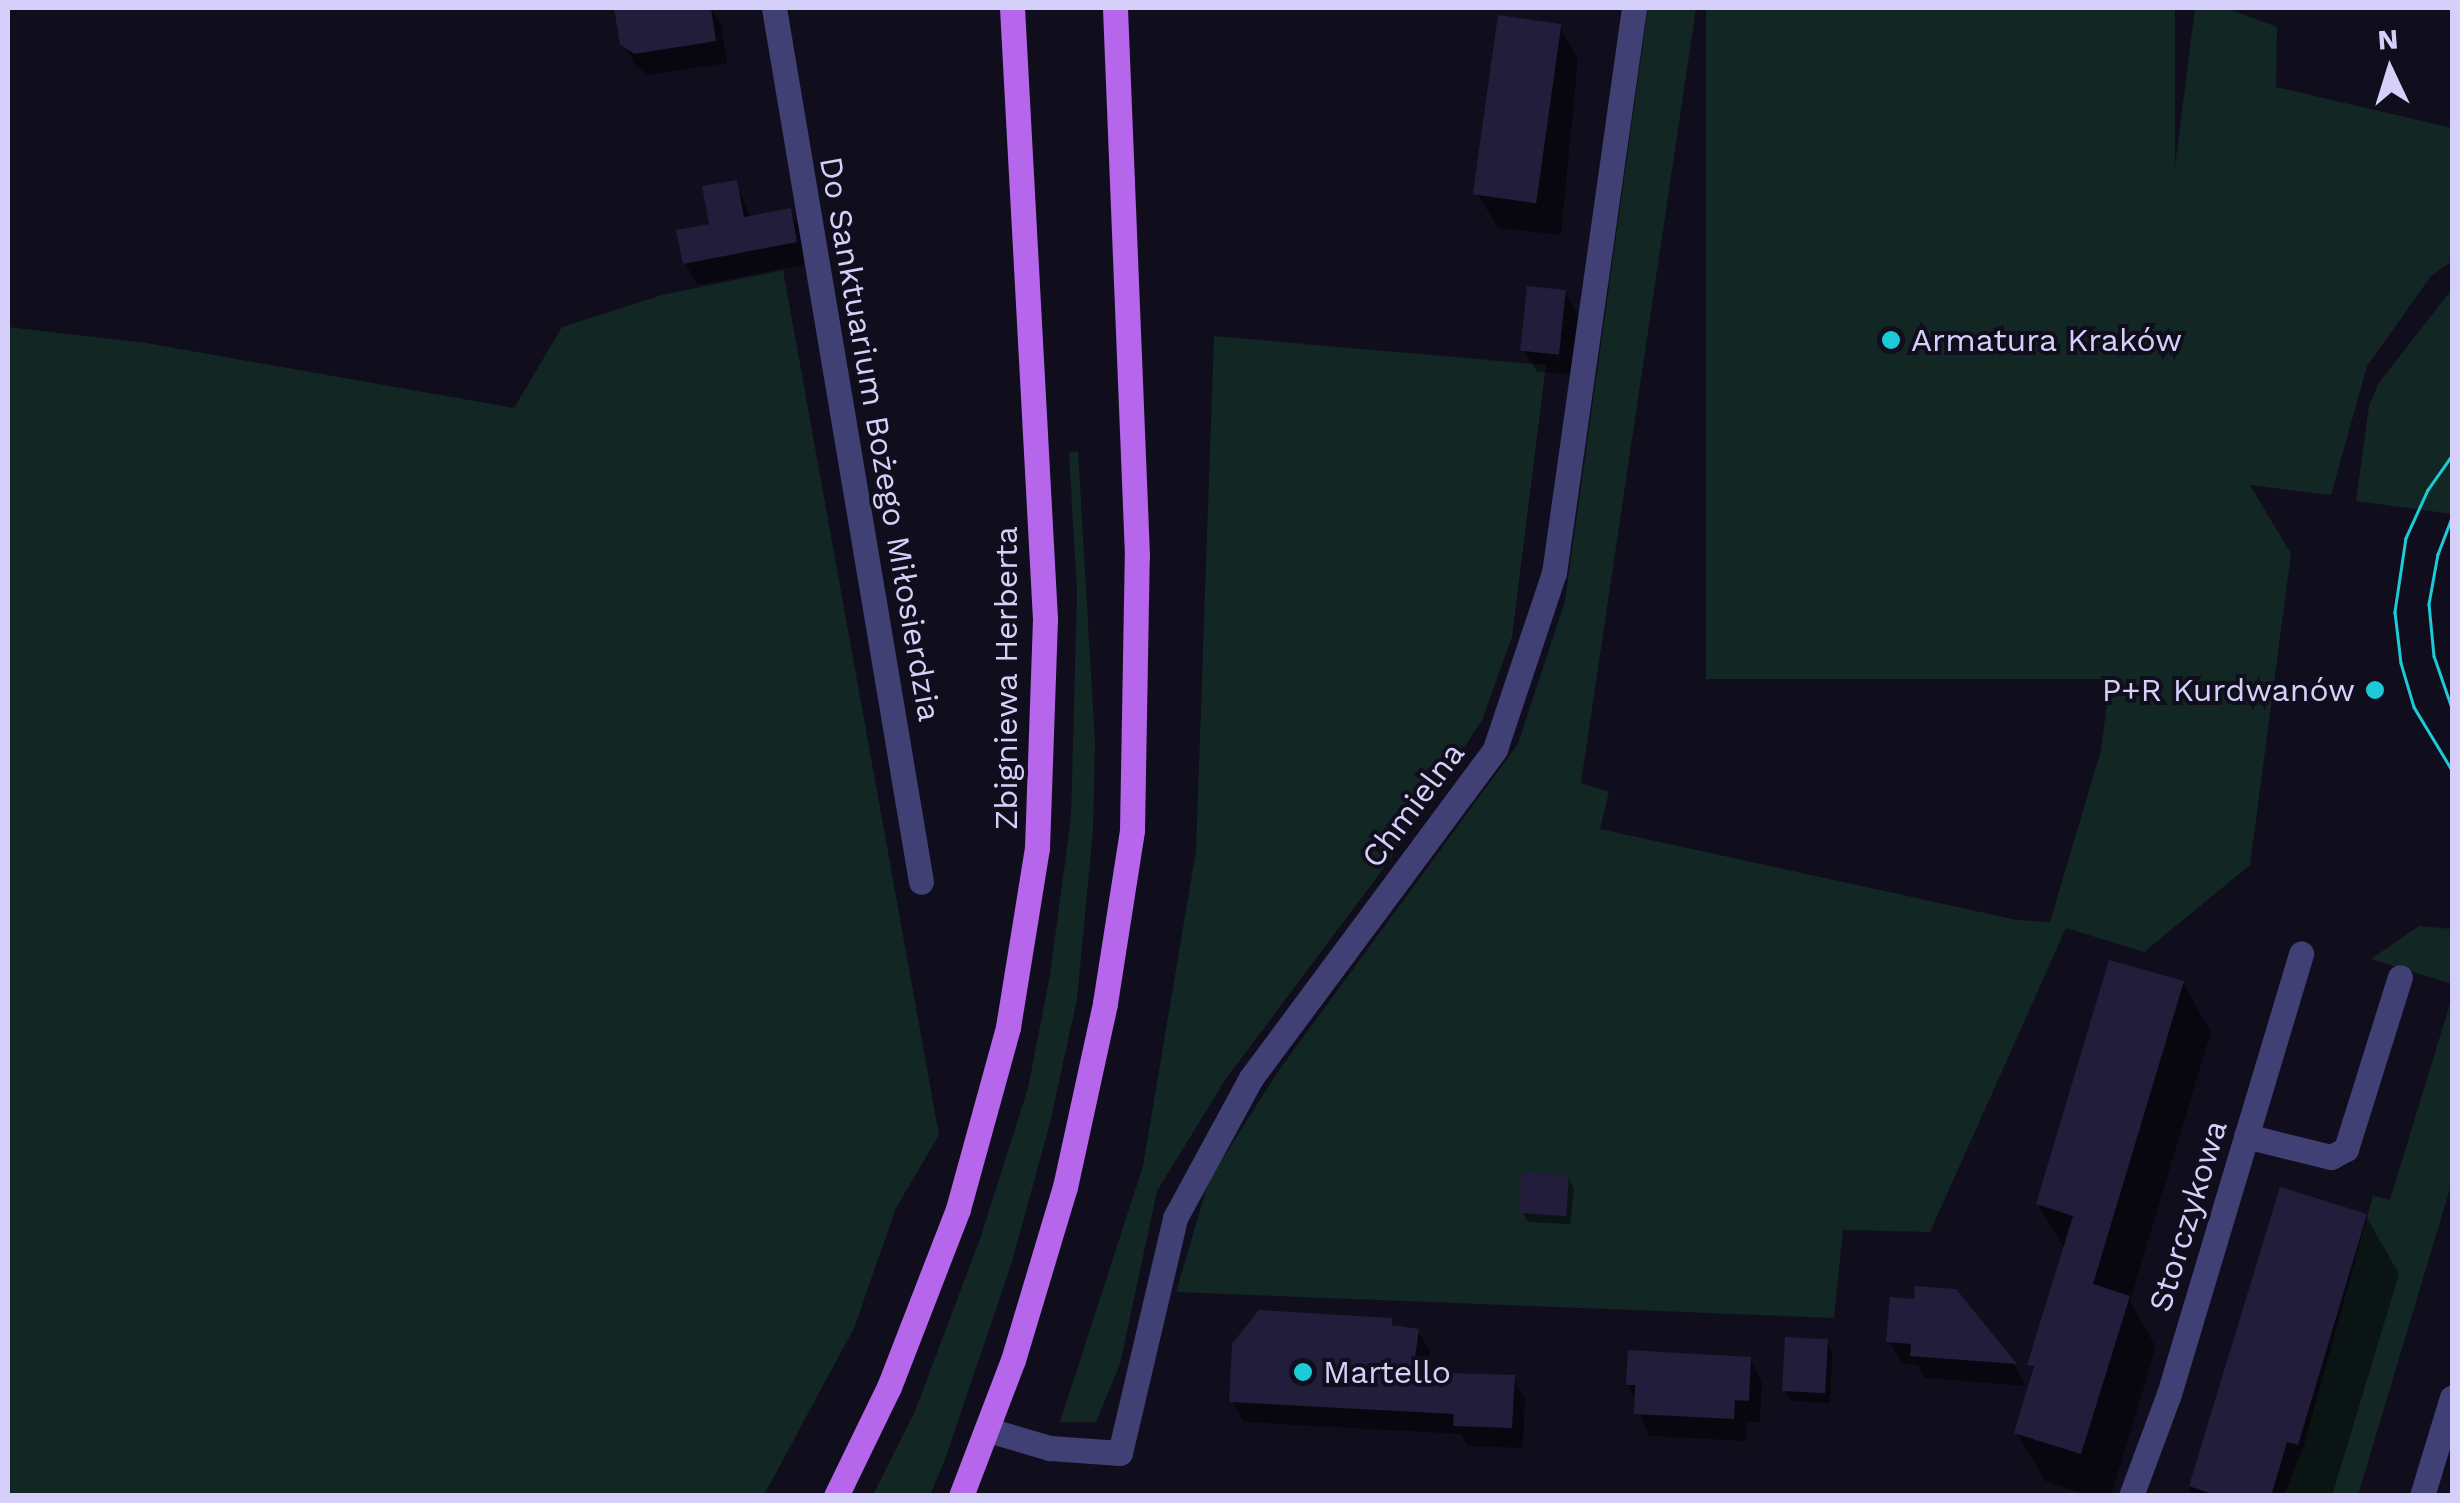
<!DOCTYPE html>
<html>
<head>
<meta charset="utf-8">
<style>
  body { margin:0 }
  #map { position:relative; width:2460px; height:1503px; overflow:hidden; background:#100e1d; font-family:"Work Sans",sans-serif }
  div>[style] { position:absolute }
  .green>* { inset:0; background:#122624; transform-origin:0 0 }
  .shadow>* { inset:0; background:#0007 }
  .building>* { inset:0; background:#221d3b; transform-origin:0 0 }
  .minor>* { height:25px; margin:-12.5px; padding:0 12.5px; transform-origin:12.5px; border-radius:12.5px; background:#404075 }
  .major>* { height:25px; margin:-12.5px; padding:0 12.5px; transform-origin:12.5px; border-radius:12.5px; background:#b566ea }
  .tram>* { height:2.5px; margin:-1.25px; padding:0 1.25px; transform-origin:1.25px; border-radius:1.25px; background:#1dcad8 }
  .dots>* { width:28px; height:28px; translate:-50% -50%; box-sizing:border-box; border:5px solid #100e1d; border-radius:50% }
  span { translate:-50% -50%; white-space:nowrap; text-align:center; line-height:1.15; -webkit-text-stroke:8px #100e1d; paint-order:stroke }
  .poi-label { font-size:32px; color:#d4d0f9 }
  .left { translate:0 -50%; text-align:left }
  .right { translate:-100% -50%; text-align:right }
  .street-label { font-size:32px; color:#d4d0f9 }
  .frame { position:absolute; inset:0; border:10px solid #d4d0f9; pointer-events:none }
  .north { position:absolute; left:2340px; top:20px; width:100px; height:100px; -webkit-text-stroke:8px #100e1d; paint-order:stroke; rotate:356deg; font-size:28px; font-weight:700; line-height:40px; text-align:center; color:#d4d0f9 }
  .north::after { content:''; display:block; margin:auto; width:35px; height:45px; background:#d4d0f9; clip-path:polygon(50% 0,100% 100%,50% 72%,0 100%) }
</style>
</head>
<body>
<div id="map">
  <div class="green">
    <i style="clip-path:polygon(1648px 8px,1696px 8px,1581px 783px,1609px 792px,1600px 829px,2017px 920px,2050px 922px,2101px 750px,2195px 8px,2226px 8px,2277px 27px,2276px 87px,2452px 128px,2452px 261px,2431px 276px,2367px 366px,2331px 495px,2250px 485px,2291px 554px,2250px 865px,2144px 952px,2066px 928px,1930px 1232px,1843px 1230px,1834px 1318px,1176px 1292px,1209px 1180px,1279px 1070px,1518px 744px,1565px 601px)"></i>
    <i style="left:1706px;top:8px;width:469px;height:671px"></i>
    <i style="clip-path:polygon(783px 270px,939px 1135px,896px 1208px,854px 1328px,764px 1495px,8px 1495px,8px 327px,146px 343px,514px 408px,562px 327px,662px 295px)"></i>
    <i style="clip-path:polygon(2452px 289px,2452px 514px,2356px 501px,2369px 406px,2378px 384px)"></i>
    <i style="clip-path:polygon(1214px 336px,1546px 365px,1512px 637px,1482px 720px,1392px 857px,1225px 1080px,1157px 1191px,1120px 1364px,1096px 1422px,1060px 1422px,1143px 1166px,1196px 851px)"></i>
    <i style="clip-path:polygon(1078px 451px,1095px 743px,1093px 830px,1077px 999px,1050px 1123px,1011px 1265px,944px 1462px,930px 1495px,873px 1495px,916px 1409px,981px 1236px,1028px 1088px,1050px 975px,1071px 817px,1077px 592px,1069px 453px)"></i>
    <i style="clip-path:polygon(2419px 926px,2452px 929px,2452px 984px,2371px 959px)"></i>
    <i style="clip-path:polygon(2452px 997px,2452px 1182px,2358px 1495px,2284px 1495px,2304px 1445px,2373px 1196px,2390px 1200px)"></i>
  </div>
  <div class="shadow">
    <i style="clip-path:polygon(617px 8px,711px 8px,722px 27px,727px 63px,649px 75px,636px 67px,623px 43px)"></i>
    <i style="clip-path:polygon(1559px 26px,1578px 59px,1561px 235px,1498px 228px,1478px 195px)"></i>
    <i style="clip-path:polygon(736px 183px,751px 218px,790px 211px,803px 233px,808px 264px,698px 285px,685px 263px)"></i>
    <i style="clip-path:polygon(1565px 292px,1578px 315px,1571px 374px,1537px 372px,1524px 350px)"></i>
    <i style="clip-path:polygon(2183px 983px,2211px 1032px,2130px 1301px,2156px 1347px,2111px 1496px,2091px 1496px,2045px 1481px,2017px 1433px,2035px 1373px,2030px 1365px,2065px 1250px,2038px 1204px)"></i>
    <i style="clip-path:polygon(1568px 1178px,1574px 1188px,1570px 1224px,1528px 1222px,1522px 1212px)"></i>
    <i style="clip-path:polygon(2281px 1190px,2366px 1216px,2399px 1274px,2332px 1496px,2188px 1496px)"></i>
    <i style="clip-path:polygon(1955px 1291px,2015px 1366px,2026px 1386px,1925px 1378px,1918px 1365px,1902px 1363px,1889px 1341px,1917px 1302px)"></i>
    <i style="clip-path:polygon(1391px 1320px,1395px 1328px,1418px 1331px,1430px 1352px,1426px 1375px,1513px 1378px,1525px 1399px,1523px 1448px,1468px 1446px,1461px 1434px,1244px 1422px,1232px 1401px)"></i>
    <i style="clip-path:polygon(1826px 1341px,1832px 1352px,1830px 1403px,1791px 1401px,1785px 1391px)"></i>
    <i style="clip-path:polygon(1750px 1359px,1762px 1381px,1760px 1422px,1746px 1422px,1746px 1441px,1649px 1436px,1628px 1384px)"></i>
  </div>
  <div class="building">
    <i style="clip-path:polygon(614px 8px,711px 8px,716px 41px,634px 54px,620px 44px)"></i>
    <i style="left:1498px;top:15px;width:64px;height:181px;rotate:8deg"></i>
    <i style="clip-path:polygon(737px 180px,744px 217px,791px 208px,797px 242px,683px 264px,676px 230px,709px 224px,702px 186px)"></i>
    <i style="left:1527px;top:286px;width:39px;height:65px;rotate:6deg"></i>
    <i style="clip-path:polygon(2109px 960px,2184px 981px,2093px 1284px,2130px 1296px,2081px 1454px,2014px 1433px,2034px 1366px,2027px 1365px,2073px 1216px,2036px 1204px)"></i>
    <i style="left:1522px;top:1172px;width:47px;height:41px;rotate:4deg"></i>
    <i style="clip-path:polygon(2280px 1187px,2367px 1214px,2298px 1445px,2287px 1442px,2271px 1496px,2218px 1496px,2189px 1486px)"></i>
    <i style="clip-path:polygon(1915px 1286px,1956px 1289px,2017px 1364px,1910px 1356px,1911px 1344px,1886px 1342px,1890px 1297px,1914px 1299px)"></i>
    <i style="clip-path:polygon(1259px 1310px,1392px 1318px,1392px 1325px,1419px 1329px,1413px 1372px,1515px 1375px,1512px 1428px,1453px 1426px,1454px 1414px,1229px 1402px,1232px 1344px)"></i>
    <i style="left:1785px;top:1337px;width:43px;height:54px;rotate:3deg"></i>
    <i style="clip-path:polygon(1628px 1350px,1751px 1357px,1749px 1401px,1735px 1400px,1734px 1419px,1634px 1414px,1635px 1385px,1626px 1385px)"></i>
  </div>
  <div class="minor">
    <i style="left:774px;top:8px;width:886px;rotate:80.45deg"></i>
    <i style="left:2246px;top:1136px;width:88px;rotate:13.9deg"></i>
    <i style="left:2331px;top:1157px;width:17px;rotate:-28deg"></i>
    <i style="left:2346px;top:1149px;width:180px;rotate:-72.6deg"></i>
    <i style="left:988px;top:1430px;width:65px;rotate:16.2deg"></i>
    <i style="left:1050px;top:1448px;width:70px;rotate:4.1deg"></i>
    <i style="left:1120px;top:1453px;width:241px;rotate:-76.8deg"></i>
    <i style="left:1175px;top:1218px;width:159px;rotate:-61.5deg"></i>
    <i style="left:1251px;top:1078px;width:410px;rotate:-53.4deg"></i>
    <i style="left:1495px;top:749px;width:186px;rotate:-71.5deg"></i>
    <i style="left:1554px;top:573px;width:571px;rotate:-81.94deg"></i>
    <i style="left:2131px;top:1496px;width:109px;rotate:-69.6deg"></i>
    <i style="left:2169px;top:1394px;width:460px;rotate:-73.3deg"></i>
    <i style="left:2422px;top:1496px;width:103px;rotate:-73.1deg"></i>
  </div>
  <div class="major">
    <i style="left:836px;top:1496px;width:121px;rotate:-64.1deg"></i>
    <i style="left:889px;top:1387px;width:191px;rotate:-68.8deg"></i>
    <i style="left:958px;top:1209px;width:189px;rotate:-74.6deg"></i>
    <i style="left:1008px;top:1027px;width:181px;rotate:-80.8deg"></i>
    <i style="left:1037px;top:848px;width:229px;rotate:-88deg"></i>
    <i style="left:1045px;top:619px;width:612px;rotate:-93.09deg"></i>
    <i style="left:961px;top:1496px;width:146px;rotate:-69.1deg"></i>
    <i style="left:1013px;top:1360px;width:181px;rotate:-73.3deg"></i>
    <i style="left:1065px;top:1187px;width:188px;rotate:-77.7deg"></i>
    <i style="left:1105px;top:1003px;width:175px;rotate:-81.1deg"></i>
    <i style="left:1132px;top:830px;width:274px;rotate:-89deg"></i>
    <i style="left:1137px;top:556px;width:548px;rotate:-92.3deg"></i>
  </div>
  <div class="tram">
    <i style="left:2452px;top:456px;width:42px;rotate:125.2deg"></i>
    <i style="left:2428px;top:490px;width:53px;rotate:114.6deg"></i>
    <i style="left:2406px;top:538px;width:75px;rotate:98.5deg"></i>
    <i style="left:2395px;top:612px;width:51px;rotate:83.3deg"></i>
    <i style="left:2401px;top:663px;width:46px;rotate:73.5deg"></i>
    <i style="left:2414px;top:707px;width:74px;rotate:58.9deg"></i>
    <i style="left:2452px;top:518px;width:39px;rotate:111deg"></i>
    <i style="left:2438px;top:554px;width:51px;rotate:100.2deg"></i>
    <i style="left:2429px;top:604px;width:52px;rotate:84.5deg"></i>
    <i style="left:2434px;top:656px;width:55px;rotate:70.9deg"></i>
  </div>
  <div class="dots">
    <i style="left:1891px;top:340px;background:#1dcad8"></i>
    <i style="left:2375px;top:690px;background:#1dcad8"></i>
    <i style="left:1303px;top:1372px;background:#1dcad8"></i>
  </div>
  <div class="poi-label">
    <span class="left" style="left:1911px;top:340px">Armatura Kraków</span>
    <span class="right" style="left:2355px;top:690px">P+R Kurdwanów</span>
    <span class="left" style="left:1323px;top:1372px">Martello</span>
  </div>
  <div class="street-label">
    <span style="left:880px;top:439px;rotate:80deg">Do Sanktuarium Bożego Miłosierdzia</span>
    <span style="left:1006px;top:678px;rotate:-90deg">Zbigniewa Herberta</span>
    <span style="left:1413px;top:805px;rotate:-53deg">Chmielna</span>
    <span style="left:2188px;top:1216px;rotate:-73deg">Storczykowa</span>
  </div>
  <div class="frame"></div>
  <div class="north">N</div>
</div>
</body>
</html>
